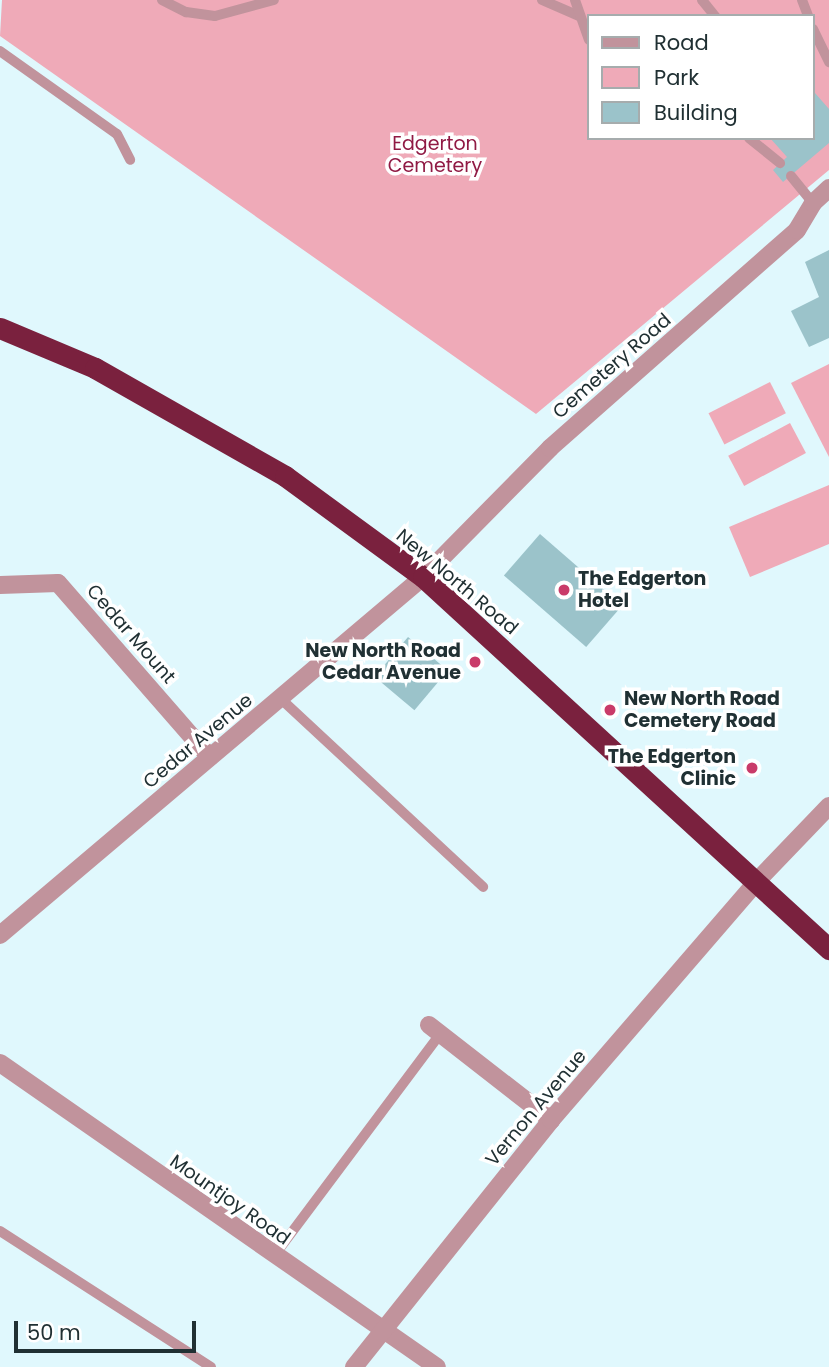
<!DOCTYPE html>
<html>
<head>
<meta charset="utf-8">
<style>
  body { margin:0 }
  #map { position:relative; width:829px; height:1367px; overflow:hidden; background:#e0f8fd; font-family:Poppins,sans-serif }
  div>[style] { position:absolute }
  .green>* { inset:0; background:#efaab8; transform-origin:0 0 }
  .building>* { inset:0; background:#9bc3ca; transform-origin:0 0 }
  .lane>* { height:10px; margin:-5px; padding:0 5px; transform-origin:5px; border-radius:5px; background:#c1939c }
  .street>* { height:18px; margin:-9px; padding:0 9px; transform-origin:9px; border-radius:9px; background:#c1939c }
  .highway>* { height:21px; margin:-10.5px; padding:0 10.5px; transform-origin:10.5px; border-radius:10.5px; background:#7a213e }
  .dots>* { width:19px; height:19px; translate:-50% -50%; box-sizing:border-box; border:4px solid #fff; border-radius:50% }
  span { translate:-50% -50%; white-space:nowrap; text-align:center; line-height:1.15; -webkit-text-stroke:7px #fff; paint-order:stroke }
  .park-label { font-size:19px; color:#901a44 }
  .street-label { font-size:19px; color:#203033 }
  .poi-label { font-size:19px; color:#203033; font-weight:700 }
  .left { translate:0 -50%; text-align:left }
  .right { translate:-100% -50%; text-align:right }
  .legend { position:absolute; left:587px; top:14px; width:228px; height:126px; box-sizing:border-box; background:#fff; border:2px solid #a6acad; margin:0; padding:9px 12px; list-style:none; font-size:21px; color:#203033 }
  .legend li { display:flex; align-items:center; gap:14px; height:35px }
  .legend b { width:35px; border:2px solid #a6acad }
  .scale { position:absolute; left:14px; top:1321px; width:182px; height:32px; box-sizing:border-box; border:4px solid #203033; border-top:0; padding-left:9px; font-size:21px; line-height:24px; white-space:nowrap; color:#203033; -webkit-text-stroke:5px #fff; paint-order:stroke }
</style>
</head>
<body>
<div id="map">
  <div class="green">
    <i style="clip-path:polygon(evenodd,2px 0,829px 0,829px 170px,536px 414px,0 36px,2px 0,589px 16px,813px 16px,813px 138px,589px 138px,589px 16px)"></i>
    <i style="clip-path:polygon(829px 364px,829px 457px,791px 383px)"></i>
    <i style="left:770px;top:382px;width:35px;height:69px;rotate:63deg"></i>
    <i style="left:790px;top:423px;width:34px;height:70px;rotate:62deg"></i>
    <i style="clip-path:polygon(829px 485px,829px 544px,750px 577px,729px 527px)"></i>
  </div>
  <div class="building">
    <i style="clip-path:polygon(815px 93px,829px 109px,829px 143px,783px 182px,773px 170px,787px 157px,770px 138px,813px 138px)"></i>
    <i style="clip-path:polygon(829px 250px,829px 338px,809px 347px,791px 311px,819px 297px,805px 262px)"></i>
    <i style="left:540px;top:534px;width:109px;height:55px;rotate:41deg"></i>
    <i style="left:408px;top:637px;width:52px;height:52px;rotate:40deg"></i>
  </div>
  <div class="lane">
    <i style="left:162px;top:0;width:27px;rotate:27deg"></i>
    <i style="left:186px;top:12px;width:29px;rotate:8deg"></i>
    <i style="left:215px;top:16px;width:61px;rotate:-15.2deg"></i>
    <i style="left:542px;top:0;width:40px;rotate:23.4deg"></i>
    <i style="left:575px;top:0;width:42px;rotate:70.7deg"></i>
    <i style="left:702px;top:0;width:21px;rotate:51deg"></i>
    <i style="left:802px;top:0;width:17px;rotate:69deg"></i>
    <i style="left:813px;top:29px;width:37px;rotate:64deg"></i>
    <i style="left:0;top:51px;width:143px;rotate:35.4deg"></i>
    <i style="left:117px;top:134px;width:29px;rotate:63deg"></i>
    <i style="left:749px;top:138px;width:40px;rotate:39deg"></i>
    <i style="left:791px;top:176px;width:35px;rotate:51deg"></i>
    <i style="left:281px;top:699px;width:276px;rotate:42.9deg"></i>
    <i style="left:0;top:1231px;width:251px;rotate:32.8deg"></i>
    <i style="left:274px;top:1256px;width:277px;rotate:-53.2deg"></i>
  </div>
  <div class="street">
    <i style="left:0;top:585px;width:58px;rotate:-2deg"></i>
    <i style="left:58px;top:583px;width:231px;rotate:48.9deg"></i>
    <i style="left:0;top:935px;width:554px;rotate:-40.24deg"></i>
    <i style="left:423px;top:577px;width:181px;rotate:-45.4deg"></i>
    <i style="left:550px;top:448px;width:329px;rotate:-41.4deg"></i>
    <i style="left:797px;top:230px;width:31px;rotate:-59deg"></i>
    <i style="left:813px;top:203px;width:22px;rotate:-43deg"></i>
    <i style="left:429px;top:1025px;width:155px;rotate:37.9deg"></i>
    <i style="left:0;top:1063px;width:532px;rotate:34.82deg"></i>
    <i style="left:354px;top:1367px;width:316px;rotate:-51.4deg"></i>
    <i style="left:551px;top:1120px;width:316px;rotate:-49.2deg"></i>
    <i style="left:757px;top:881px;width:104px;rotate:-46.2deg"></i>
  </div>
  <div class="highway">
    <i style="left:0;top:328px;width:103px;rotate:22.8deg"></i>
    <i style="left:95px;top:368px;width:219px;rotate:29.6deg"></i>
    <i style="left:285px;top:476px;width:171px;rotate:36.2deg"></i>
    <i style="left:423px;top:577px;width:551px;rotate:42.5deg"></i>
  </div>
  <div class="dots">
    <i style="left:564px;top:590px;background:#c93b69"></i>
    <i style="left:475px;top:662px;background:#c93b69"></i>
    <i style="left:610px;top:710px;background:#c93b69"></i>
    <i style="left:752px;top:768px;background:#c93b69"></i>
  </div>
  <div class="park-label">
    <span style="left:435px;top:155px">Edgerton<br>Cemetery</span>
  </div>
  <div class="street-label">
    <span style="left:612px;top:366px;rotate:-41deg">Cemetery Road</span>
    <span style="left:457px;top:582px;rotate:40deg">New North Road</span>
    <span style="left:131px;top:634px;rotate:49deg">Cedar Mount</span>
    <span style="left:198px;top:741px;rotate:-40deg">Cedar Avenue</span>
    <span style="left:536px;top:1108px;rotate:-50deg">Vernon Avenue</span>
    <span style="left:230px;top:1200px;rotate:35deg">Mountjoy Road</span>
  </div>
  <div class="poi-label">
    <span class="left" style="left:578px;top:590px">The Edgerton<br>Hotel</span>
    <span class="right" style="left:461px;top:662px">New North Road<br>Cedar Avenue</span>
    <span class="left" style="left:624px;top:710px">New North Road<br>Cemetery Road</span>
    <span class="right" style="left:736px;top:768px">The Edgerton<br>Clinic</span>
  </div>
  <ul class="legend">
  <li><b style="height:9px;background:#c1939c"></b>Road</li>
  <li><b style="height:19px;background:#efaab8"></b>Park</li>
  <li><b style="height:19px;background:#9bc3ca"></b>Building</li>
  </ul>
  <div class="scale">50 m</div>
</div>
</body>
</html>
